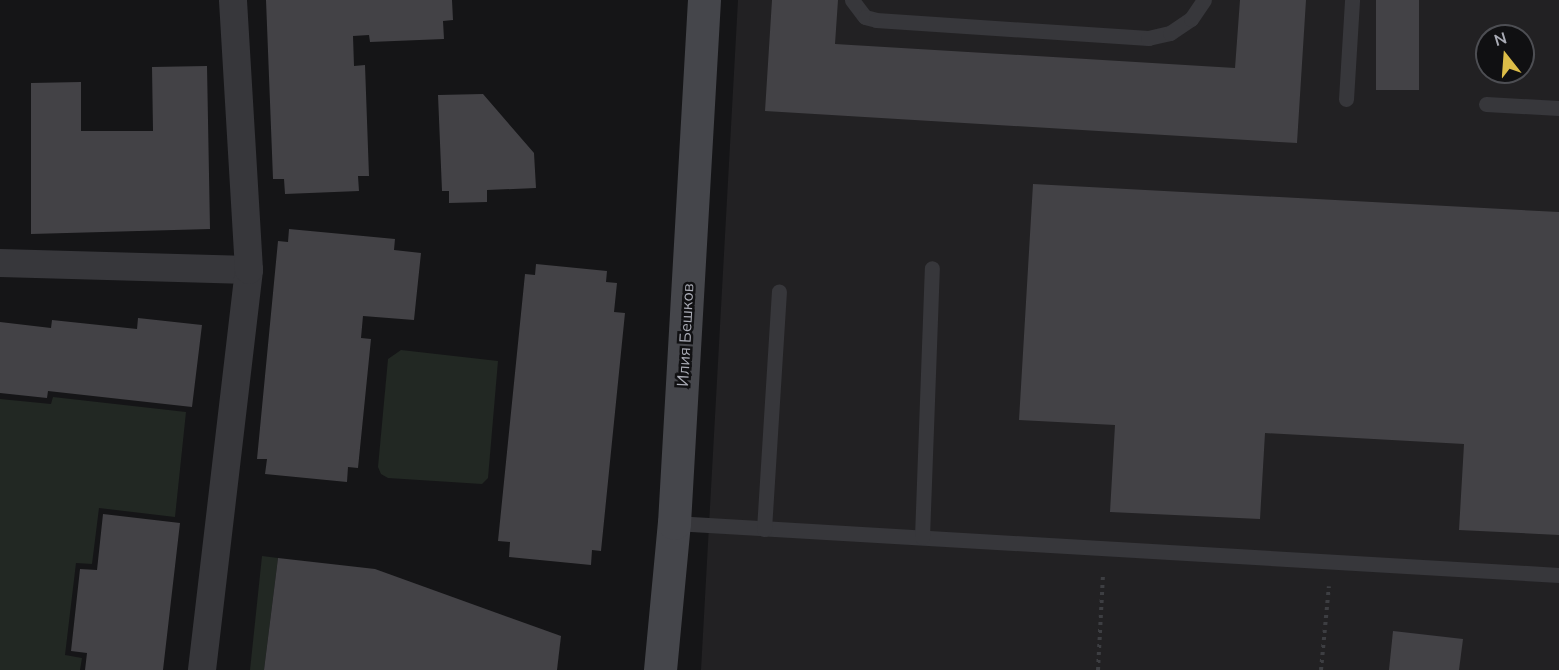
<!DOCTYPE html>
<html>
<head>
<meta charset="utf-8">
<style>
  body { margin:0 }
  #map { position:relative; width:1559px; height:670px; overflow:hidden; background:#151517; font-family:Mulish,sans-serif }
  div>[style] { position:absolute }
  .built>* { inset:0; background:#222123 }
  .green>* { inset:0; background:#222823 }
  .building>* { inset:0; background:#434246; transform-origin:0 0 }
  .path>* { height:4px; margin-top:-2px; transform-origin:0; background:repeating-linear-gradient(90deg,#3d3e42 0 3px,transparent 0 7.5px) }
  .lane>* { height:15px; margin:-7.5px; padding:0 7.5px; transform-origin:7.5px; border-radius:7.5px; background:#37373b }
  .street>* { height:28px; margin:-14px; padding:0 14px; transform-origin:14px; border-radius:14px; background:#37373b }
  .secondary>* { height:33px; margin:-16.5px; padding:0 16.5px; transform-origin:16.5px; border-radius:16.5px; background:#45464b }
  span { translate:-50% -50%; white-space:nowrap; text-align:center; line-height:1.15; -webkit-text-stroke:5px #101012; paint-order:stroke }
  .street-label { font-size:16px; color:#a9abb5 }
  .north { position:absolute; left:1475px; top:24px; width:60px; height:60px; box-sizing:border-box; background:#101012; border:2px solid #4d4e53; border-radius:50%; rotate:343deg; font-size:16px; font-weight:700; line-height:24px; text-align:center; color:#a9abb5 }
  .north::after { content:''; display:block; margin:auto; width:21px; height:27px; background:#dcbd48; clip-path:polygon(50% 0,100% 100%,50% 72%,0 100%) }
</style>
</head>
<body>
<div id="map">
  <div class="built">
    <i style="clip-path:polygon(evenodd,738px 0,1559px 0,1559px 670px,701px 670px,738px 0,1487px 36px,1523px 36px,1523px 72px,1487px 72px,1487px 36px)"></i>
  </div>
  <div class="green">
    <i style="clip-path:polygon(401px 350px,498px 361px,488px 478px,482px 484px,388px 478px,381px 474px,378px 467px,388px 359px)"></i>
    <i style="clip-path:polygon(53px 397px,186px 412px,175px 517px,99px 508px,92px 564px,76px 563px,65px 655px,82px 658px,80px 670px,0 670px,0 399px,51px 404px)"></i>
    <i style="clip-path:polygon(262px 556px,278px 558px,264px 670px,250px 670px)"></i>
  </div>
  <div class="building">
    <i style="clip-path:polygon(266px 0,452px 0,453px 20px,443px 21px,444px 39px,370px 42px,369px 35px,353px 36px,354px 66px,365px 65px,369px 176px,358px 176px,359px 191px,285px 194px,284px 179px,273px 179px)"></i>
    <i style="clip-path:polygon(772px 0,838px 0,835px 44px,1235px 68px,1240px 0,1306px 0,1297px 143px,765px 111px)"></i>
    <i style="left:1376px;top:0;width:43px;height:90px"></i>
    <i style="clip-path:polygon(207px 66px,210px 229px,31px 234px,31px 83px,81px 82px,81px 131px,153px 131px,152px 67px)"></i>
    <i style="clip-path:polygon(483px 94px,534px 153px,536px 188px,487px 190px,487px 202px,449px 203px,449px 191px,442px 191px,438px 95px)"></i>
    <i style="clip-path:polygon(1033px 184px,1559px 212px,1559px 535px,1459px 530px,1464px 444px,1265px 433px,1260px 519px,1110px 512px,1115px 425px,1019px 420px)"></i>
    <i style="clip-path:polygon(289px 229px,395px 239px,394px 250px,421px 253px,414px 320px,363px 316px,361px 338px,371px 339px,358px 468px,348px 467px,347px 482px,265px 474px,267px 459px,257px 459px,278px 241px,288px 242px)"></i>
    <i style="clip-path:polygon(536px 264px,607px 271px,606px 282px,617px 283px,614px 312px,625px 313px,601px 551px,592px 550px,591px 565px,509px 557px,510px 542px,498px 541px,525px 274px,535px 275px)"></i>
    <i style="clip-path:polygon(138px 318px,202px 325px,192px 407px,48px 391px,47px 398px,0 393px,0 322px,51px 328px,52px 320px,137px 329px)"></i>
    <i style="clip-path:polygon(103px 514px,180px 523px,163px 670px,85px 670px,87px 653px,71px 651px,80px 569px,97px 570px)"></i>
    <i style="clip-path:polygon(278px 558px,375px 569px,561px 636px,557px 670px,264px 670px)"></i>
    <i style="clip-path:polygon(1393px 631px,1463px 639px,1459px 670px,1389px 670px)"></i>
  </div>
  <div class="path">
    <i style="left:1098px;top:670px;width:97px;rotate:-87deg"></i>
    <i style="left:1321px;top:670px;width:84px;rotate:-84.6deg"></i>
  </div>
  <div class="lane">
    <i style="left:852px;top:0;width:21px;rotate:53deg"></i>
    <i style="left:865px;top:17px;width:11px;rotate:15deg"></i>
    <i style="left:876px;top:20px;width:273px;rotate:3.8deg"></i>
    <i style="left:1148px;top:38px;width:23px;rotate:-13deg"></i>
    <i style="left:1170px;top:33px;width:25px;rotate:-34deg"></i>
    <i style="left:1191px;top:19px;width:23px;rotate:-56deg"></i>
    <i style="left:1346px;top:99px;width:99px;rotate:-86.5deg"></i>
    <i style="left:1486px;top:104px;width:73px;rotate:3.1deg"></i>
    <i style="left:674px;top:523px;width:887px;rotate:3.36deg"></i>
    <i style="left:764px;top:529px;width:238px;rotate:-86.4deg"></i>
    <i style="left:922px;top:537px;width:269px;rotate:-87.9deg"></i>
  </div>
  <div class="street">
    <i style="left:0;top:263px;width:249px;rotate:1.6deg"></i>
    <i style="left:202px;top:670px;width:403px;rotate:-83.3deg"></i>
    <i style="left:249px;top:270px;width:270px;rotate:-93.4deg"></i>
  </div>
  <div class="secondary">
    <i style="left:660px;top:670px;width:148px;rotate:-84.6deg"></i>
    <i style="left:674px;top:523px;width:524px;rotate:-86.72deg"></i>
  </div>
  <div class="street-label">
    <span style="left:685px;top:335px;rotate:-87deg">Илия Бешков</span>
  </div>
  <div class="north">N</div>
</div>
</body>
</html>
